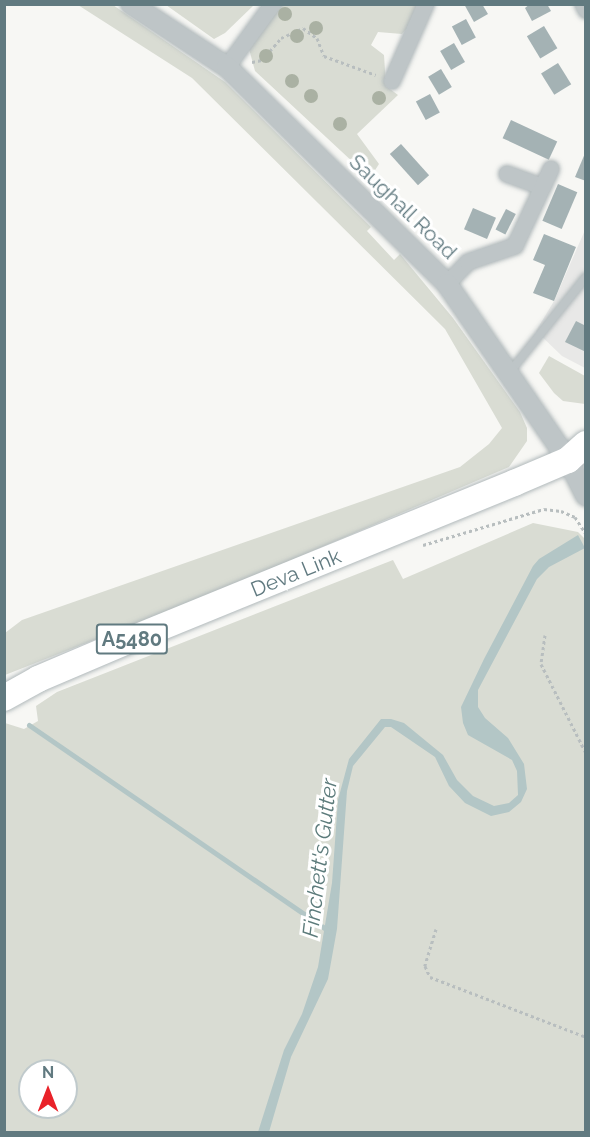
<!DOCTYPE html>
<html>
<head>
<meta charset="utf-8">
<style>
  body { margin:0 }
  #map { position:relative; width:590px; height:1137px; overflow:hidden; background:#f7f7f4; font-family:Raleway,sans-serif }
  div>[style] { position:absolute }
  .built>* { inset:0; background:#e8e8e7 }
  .green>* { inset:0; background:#d9dcd3 }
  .water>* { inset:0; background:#b3c6c6 }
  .stream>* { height:5px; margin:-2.5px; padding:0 2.5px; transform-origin:2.5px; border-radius:2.5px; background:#b3c6c6 }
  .building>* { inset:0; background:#a4b2b4; transform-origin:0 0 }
  .path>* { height:3px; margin-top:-1.5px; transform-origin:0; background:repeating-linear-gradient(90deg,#b8bebf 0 3px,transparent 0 6px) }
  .roads { filter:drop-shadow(0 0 2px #b1b9bb) drop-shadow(0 0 2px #b1b9bb) }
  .service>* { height:8px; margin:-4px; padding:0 4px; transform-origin:4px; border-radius:4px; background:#bec5c7 }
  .minor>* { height:16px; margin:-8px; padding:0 8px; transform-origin:8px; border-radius:8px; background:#bec5c7 }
  .tertiary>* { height:20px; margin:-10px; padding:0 10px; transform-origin:10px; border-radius:10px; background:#bec5c7 }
  .primary>* { height:26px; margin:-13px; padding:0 13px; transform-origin:13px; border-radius:13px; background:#fff }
  .trees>* { width:14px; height:14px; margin:-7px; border-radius:50%; background:#aab1a3 }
  span { translate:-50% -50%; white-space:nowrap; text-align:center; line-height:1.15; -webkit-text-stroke:6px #fff; paint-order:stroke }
  .shield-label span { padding:2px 4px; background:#fff; border:2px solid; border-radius:4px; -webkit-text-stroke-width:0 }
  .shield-label { font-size:20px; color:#617a80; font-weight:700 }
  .street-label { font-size:21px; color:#617a80 }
  .water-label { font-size:22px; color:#5c7b7b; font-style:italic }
  .frame { position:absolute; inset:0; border:6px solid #617a80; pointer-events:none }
  .north { position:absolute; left:18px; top:1059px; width:60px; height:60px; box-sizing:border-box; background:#fff; border:2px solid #c0cacc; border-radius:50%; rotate:0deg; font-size:16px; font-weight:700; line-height:24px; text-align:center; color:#617a80 }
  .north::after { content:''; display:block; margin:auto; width:21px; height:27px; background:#e92229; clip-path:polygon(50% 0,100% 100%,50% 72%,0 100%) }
</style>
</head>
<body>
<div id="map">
  <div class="built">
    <i style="clip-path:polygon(585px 230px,585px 368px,562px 356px,536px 331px,554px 301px)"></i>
  </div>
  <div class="green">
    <i style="clip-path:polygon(78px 5px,113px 5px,225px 82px,371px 227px,367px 231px,394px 260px,400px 254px,453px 318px,520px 412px,527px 428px,527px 441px,509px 467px,221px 590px,5px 675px,5px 633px,22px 620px,460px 467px,489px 444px,502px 428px,445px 329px,192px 78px)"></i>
    <i style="clip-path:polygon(166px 5px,254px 5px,225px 33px,214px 39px)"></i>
    <i style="clip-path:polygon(282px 5px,420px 5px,412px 23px,402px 34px,378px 32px,371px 45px,384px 55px,386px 86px,398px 95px,357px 134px,379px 164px,370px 178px,255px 71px,248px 45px)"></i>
    <i style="clip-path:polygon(549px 356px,585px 376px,585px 404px,563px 401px,554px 393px,539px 373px)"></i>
    <i style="clip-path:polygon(evenodd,533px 523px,578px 532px,586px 540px,585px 1132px,5px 1132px,5px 723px,24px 729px,38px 721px,36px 706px,57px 692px,393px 560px,403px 579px,533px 523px,30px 1071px,66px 1071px,66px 1107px,30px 1107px,30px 1071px)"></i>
  </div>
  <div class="water">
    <i style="clip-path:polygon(578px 535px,585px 548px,549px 567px,537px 579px,478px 690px,478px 707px,485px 718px,508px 738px,524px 764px,527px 789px,521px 802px,509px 812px,491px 816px,465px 803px,449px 786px,435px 757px,391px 727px,385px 727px,353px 766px,347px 791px,337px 929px,328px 979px,291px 1057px,269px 1132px,258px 1132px,284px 1050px,302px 1014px,318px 967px,332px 883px,338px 800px,349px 759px,381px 719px,391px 719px,404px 723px,443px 755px,457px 780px,473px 796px,494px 806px,509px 803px,518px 795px,517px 771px,512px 760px,468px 735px,463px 723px,461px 707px,484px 659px,533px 566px,539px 559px)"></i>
  </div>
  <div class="stream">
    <i style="left:29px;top:725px;width:364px;rotate:34.5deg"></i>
  </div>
  <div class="building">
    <i style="clip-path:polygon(464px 4px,482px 4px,488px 14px,474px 22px)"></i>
    <i style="clip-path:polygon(530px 4px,547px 4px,551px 11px,532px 21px,525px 8px)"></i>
    <i style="left:466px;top:19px;width:21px;height:16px;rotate:62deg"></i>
    <i style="left:544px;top:26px;width:26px;height:20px;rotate:59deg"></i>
    <i style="left:454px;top:43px;width:22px;height:16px;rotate:60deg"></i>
    <i style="left:558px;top:63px;width:25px;height:20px;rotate:58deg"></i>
    <i style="left:441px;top:69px;width:21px;height:15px;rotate:59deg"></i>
    <i style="left:430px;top:94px;width:21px;height:16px;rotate:62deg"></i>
    <i style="left:511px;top:120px;width:51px;height:20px;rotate:25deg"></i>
    <i style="left:401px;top:144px;width:42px;height:15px;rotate:48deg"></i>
    <i style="clip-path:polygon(586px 151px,586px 181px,575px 177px)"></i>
    <i style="left:558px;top:184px;width:21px;height:40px;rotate:23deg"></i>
    <i style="left:473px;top:208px;width:25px;height:23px;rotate:23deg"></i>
    <i style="left:506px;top:209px;width:11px;height:23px;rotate:27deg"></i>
    <i style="clip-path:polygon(544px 234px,576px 247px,554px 301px,533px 293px,545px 265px,533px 260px)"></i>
    <i style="clip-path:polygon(576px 321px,586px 326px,586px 352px,565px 342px)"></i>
  </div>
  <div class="path">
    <i style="left:252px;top:62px;width:10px;rotate:-11deg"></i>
    <i style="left:262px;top:60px;width:29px;rotate:-49deg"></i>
    <i style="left:281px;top:38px;width:24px;rotate:-24deg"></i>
    <i style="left:303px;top:28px;width:17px;rotate:36deg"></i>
    <i style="left:317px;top:38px;width:19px;rotate:69deg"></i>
    <i style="left:324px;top:56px;width:55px;rotate:20.1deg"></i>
    <i style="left:423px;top:545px;width:126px;rotate:-16.6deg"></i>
    <i style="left:544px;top:509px;width:17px;rotate:7deg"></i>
    <i style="left:561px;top:511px;width:15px;rotate:23deg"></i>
    <i style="left:575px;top:517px;width:20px;rotate:57deg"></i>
    <i style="left:545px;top:635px;width:29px;rotate:98deg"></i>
    <i style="left:541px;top:664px;width:100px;rotate:63.2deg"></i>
    <i style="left:436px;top:929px;width:39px;rotate:107deg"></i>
    <i style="left:425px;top:966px;width:12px;rotate:66deg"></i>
    <i style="left:430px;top:977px;width:167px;rotate:21deg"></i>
  </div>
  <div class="roads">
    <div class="service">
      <i style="left:509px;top:373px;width:123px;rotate:-51.3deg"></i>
    </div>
    <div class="minor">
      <i style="left:583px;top:4px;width:7px;rotate:63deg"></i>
      <i style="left:227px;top:67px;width:78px;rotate:-53.9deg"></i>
      <i style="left:392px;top:81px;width:84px;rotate:-66.2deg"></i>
      <i style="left:507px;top:174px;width:38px;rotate:20deg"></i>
      <i style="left:447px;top:284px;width:30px;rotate:-46deg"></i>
      <i style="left:468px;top:262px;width:50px;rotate:-18.8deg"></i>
      <i style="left:515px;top:246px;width:85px;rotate:-64.9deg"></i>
    </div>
    <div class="tertiary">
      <i style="left:131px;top:4px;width:115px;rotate:33.3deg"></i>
      <i style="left:227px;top:67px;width:309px;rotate:44.6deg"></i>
      <i style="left:447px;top:284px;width:214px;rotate:55.5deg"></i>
      <i style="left:568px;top:460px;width:40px;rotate:63.4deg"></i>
    </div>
    <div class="primary">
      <i style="left:4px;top:698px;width:39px;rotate:-29deg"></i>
      <i style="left:38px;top:679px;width:97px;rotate:-23.1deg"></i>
      <i style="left:127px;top:641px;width:418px;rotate:-22.2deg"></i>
      <i style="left:514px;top:483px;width:59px;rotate:-23.1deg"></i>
      <i style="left:568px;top:460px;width:24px;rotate:-42deg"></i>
    </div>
  </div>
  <div class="trees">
    <i style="left:285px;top:14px"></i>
    <i style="left:316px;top:28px"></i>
    <i style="left:297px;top:36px"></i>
    <i style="left:266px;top:56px"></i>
    <i style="left:292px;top:81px"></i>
    <i style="left:311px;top:96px"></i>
    <i style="left:379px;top:98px"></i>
    <i style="left:340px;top:124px"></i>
  </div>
  <div class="shield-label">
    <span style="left:132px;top:639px">A5480</span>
  </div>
  <div class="street-label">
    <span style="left:403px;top:207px;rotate:44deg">Saughall Road</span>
    <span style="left:296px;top:573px;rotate:-22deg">Deva Link</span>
  </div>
  <div class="water-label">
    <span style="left:320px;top:858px;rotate:-83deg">Finchett's Gutter</span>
  </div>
  <div class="frame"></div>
  <div class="north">N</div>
</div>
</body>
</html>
